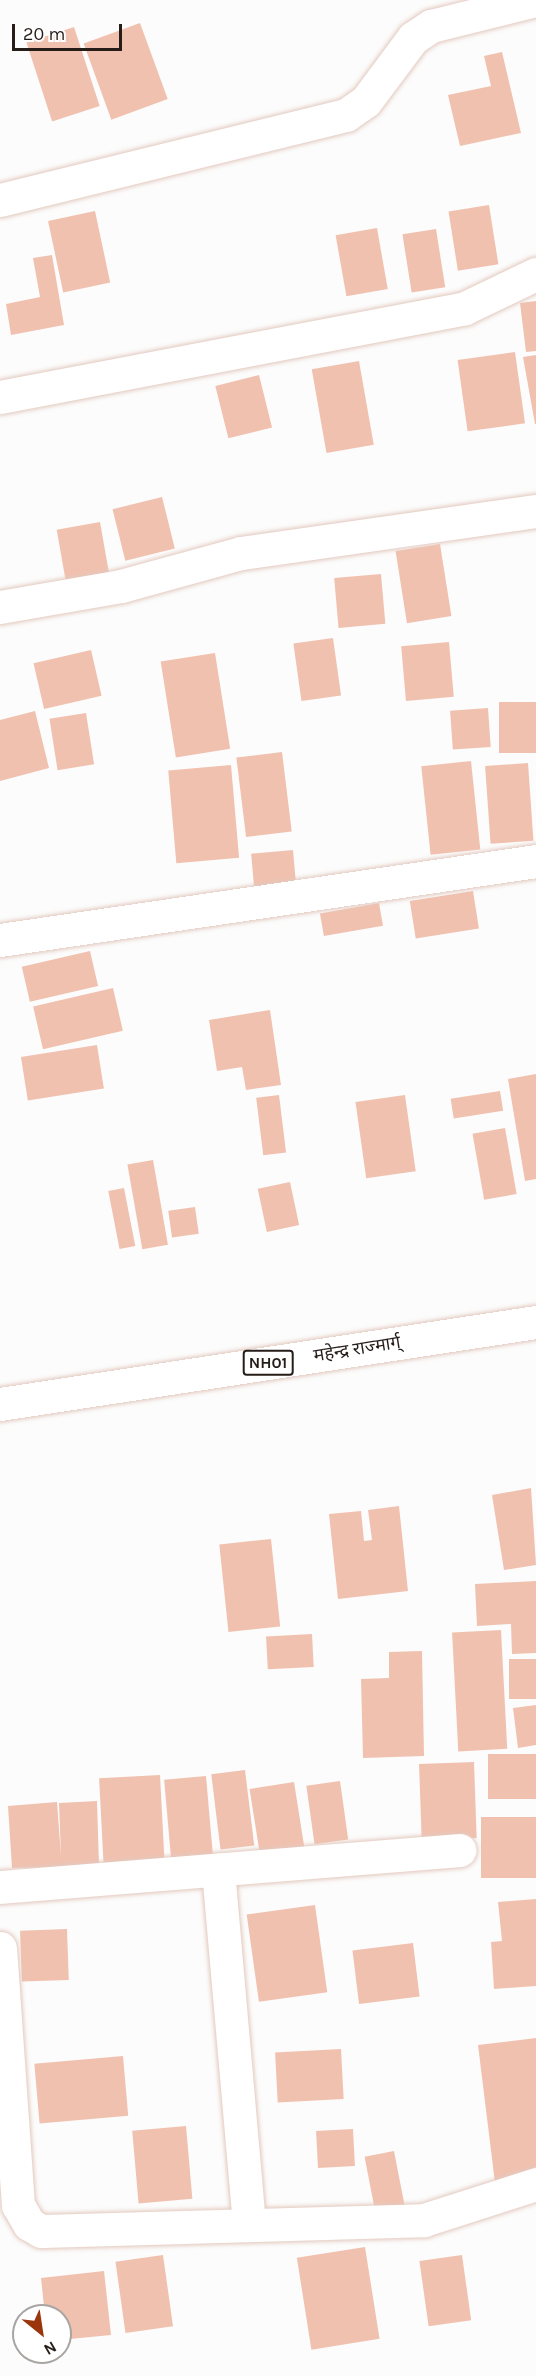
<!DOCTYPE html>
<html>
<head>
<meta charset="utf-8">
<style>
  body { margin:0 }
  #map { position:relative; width:536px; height:2376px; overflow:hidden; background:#fcfcfc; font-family:Karla,"Noto Sans Devanagari",sans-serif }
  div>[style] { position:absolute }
  .building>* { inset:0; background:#f1c1af; transform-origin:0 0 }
  .roads { filter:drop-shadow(0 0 2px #e3c9bf) drop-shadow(0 0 2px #e3c9bf) }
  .street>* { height:33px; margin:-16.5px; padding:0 16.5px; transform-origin:16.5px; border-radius:16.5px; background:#fff }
  .highway>* { height:33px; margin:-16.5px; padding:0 16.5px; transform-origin:16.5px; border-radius:16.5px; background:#fff }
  span { translate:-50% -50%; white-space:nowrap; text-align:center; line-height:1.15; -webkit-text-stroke:5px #fff; paint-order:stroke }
  .shield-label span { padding:2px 4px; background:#fff; border:2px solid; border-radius:4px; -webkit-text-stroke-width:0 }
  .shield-label { font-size:16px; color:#261d19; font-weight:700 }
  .street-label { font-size:18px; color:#261d19 }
  .north { position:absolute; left:12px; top:2304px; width:60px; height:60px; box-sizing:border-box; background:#fff; border:2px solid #a8a5a3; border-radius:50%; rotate:150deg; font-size:16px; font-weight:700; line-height:24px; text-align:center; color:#261d19 }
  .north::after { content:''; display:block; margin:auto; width:21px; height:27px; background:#9b350c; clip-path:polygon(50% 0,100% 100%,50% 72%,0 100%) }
  .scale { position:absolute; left:12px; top:24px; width:110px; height:27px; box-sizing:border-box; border:3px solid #261d19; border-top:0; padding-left:8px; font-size:18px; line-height:21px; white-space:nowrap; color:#261d19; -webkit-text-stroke:4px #fff; paint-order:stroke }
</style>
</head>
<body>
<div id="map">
  <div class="building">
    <i style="left:140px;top:23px;width:81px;height:60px;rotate:70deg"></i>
    <i style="left:74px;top:27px;width:83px;height:50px;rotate:72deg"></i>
    <i style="clip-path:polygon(502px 52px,521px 133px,460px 146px,448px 95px,491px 86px,484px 56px)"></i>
    <i style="left:489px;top:205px;width:60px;height:41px;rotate:81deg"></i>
    <i style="left:95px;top:211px;width:73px;height:48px;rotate:78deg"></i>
    <i style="left:377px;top:228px;width:62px;height:42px;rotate:80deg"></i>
    <i style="left:436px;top:229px;width:59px;height:34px;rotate:81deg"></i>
    <i style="clip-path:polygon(52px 255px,64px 325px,11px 335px,6px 304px,40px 297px,33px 258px)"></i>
    <i style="clip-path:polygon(536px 301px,536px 351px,526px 352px,520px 303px)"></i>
    <i style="left:515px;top:352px;width:72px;height:58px;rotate:82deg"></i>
    <i style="clip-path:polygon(536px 355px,536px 424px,535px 424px,523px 357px)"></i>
    <i style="left:359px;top:361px;width:85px;height:48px;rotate:80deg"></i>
    <i style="left:259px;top:375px;width:54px;height:45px;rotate:76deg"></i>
    <i style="left:162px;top:497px;width:53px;height:51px;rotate:76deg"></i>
    <i style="left:100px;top:522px;width:60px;height:44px;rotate:80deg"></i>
    <i style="left:440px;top:544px;width:73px;height:45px;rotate:81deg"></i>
    <i style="left:381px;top:574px;width:50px;height:47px;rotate:85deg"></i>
    <i style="left:333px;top:638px;width:58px;height:40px;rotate:82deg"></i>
    <i style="left:449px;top:642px;width:55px;height:48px;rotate:85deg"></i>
    <i style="left:91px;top:650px;width:47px;height:59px;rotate:77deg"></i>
    <i style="left:215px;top:653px;width:97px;height:55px;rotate:81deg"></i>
    <i style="left:536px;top:702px;width:51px;height:37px;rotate:90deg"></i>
    <i style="left:488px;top:708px;width:39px;height:38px;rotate:86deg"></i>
    <i style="clip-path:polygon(35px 711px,49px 768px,0 781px,0 720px)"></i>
    <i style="left:86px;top:713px;width:52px;height:37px;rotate:81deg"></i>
    <i style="left:282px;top:752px;width:80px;height:46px;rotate:83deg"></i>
    <i style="left:471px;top:761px;width:89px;height:50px;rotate:84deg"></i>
    <i style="left:528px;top:763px;width:78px;height:43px;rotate:86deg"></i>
    <i style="left:231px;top:765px;width:93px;height:63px;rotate:85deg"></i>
    <i style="left:293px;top:850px;width:37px;height:42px;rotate:85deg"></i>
    <i style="left:473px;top:891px;width:38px;height:64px;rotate:81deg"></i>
    <i style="left:379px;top:903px;width:23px;height:60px;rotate:80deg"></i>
    <i style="left:90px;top:951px;width:36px;height:70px;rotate:77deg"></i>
    <i style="left:113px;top:988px;width:44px;height:82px;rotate:77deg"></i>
    <i style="clip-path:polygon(270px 1010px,281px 1085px,246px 1090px,242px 1067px,217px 1071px,209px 1020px)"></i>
    <i style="left:97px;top:1045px;width:44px;height:77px;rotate:81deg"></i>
    <i style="clip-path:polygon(536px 1074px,536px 1179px,525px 1181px,508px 1079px)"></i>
    <i style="left:500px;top:1091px;width:20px;height:50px;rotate:81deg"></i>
    <i style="left:279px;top:1095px;width:58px;height:23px;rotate:83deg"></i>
    <i style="left:405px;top:1095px;width:77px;height:50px;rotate:82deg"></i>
    <i style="left:505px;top:1128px;width:67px;height:33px;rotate:80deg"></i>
    <i style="left:153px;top:1160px;width:86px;height:26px;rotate:80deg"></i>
    <i style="left:290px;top:1182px;width:44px;height:33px;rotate:78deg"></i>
    <i style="left:124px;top:1188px;width:59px;height:16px;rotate:79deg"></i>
    <i style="left:195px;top:1207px;width:27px;height:27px;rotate:82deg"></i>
    <i style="clip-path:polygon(531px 1488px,536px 1565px,504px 1570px,492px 1495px)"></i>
    <i style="clip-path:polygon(399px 1506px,408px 1591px,338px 1599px,329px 1514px,361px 1511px,364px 1541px,372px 1540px,368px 1510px)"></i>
    <i style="left:271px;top:1539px;width:88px;height:52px;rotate:84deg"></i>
    <i style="clip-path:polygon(536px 1581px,536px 1653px,512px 1654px,511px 1624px,477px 1626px,475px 1584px)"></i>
    <i style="left:501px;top:1630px;width:119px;height:49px;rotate:87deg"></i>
    <i style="left:312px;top:1634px;width:33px;height:46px;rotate:87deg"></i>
    <i style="clip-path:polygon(422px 1651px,424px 1756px,363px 1758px,361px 1679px,389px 1678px,389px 1652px)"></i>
    <i style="left:536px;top:1659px;width:40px;height:27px;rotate:90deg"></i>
    <i style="clip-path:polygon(536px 1705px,536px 1745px,518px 1748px,513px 1708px)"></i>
    <i style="left:536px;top:1754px;width:45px;height:48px;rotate:90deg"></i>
    <i style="left:474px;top:1762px;width:76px;height:55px;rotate:88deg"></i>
    <i style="left:245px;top:1770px;width:76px;height:34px;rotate:83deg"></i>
    <i style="left:160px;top:1775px;width:87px;height:61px;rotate:87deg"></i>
    <i style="left:206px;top:1776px;width:82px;height:42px;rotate:85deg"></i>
    <i style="left:340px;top:1781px;width:59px;height:34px;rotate:82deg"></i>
    <i style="left:294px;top:1782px;width:67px;height:45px;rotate:81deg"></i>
    <i style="clip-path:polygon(97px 1801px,99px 1866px,12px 1868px,8px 1806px,57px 1802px,61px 1856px,59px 1803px)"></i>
    <i style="left:536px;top:1817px;width:61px;height:55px;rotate:90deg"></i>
    <i style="clip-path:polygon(536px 1899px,536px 1986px,494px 1989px,491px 1942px,502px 1941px,498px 1902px)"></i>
    <i style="left:315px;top:1905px;width:88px;height:69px;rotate:82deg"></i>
    <i style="left:67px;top:1929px;width:51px;height:47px;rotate:88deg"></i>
    <i style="left:413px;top:1943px;width:54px;height:61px;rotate:83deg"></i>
    <i style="clip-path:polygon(536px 2038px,536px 2177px,495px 2183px,478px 2045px)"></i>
    <i style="left:341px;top:2049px;width:50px;height:66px;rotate:87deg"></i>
    <i style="left:123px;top:2056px;width:60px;height:89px;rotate:85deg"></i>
    <i style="left:186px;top:2126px;width:73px;height:54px;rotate:85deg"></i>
    <i style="left:353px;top:2129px;width:37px;height:37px;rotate:87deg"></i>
    <i style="left:394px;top:2151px;width:57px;height:30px;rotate:79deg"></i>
    <i style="left:365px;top:2247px;width:93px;height:69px;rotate:81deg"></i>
    <i style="left:163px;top:2255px;width:72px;height:48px;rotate:82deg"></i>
    <i style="left:462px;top:2255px;width:66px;height:43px;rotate:82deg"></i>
    <i style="clip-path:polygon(104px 2271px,111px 2335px,60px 2340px,60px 2316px,45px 2316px,41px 2278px)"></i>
  </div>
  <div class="roads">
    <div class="street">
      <i style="left:0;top:200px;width:356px;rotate:-13.8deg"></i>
      <i style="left:346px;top:115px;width:24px;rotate:-35deg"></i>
      <i style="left:366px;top:101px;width:79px;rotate:-53.3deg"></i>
      <i style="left:413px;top:38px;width:22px;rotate:-34deg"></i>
      <i style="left:431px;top:26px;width:108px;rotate:-13.9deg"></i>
      <i style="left:0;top:397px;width:473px;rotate:-10.8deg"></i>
      <i style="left:465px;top:308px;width:79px;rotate:-25.6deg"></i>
      <i style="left:0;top:607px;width:123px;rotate:-9.8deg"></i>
      <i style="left:121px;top:586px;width:124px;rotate:-15.4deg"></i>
      <i style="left:241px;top:553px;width:298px;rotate:-8.1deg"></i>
      <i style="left:0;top:940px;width:542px;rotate:-8.38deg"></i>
      <i style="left:218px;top:1870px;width:356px;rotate:85deg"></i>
      <i style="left:0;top:1887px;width:461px;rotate:-4.6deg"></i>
      <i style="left:0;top:1948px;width:258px;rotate:86deg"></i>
      <i style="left:18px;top:2205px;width:22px;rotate:60deg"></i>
      <i style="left:29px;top:2224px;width:14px;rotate:30deg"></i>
      <i style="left:41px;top:2231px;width:383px;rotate:-1.6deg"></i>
      <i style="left:424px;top:2220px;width:118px;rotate:-17.8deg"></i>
    </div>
    <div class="highway">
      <i style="left:0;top:1404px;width:542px;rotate:-8.7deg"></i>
    </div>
  </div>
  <div class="shield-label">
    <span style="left:268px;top:1363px">NH01</span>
  </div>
  <div class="street-label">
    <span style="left:357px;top:1349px;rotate:-9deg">महेन्द्र राज्मार्ग्</span>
  </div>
  <div class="north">N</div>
  <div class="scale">20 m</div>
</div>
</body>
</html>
